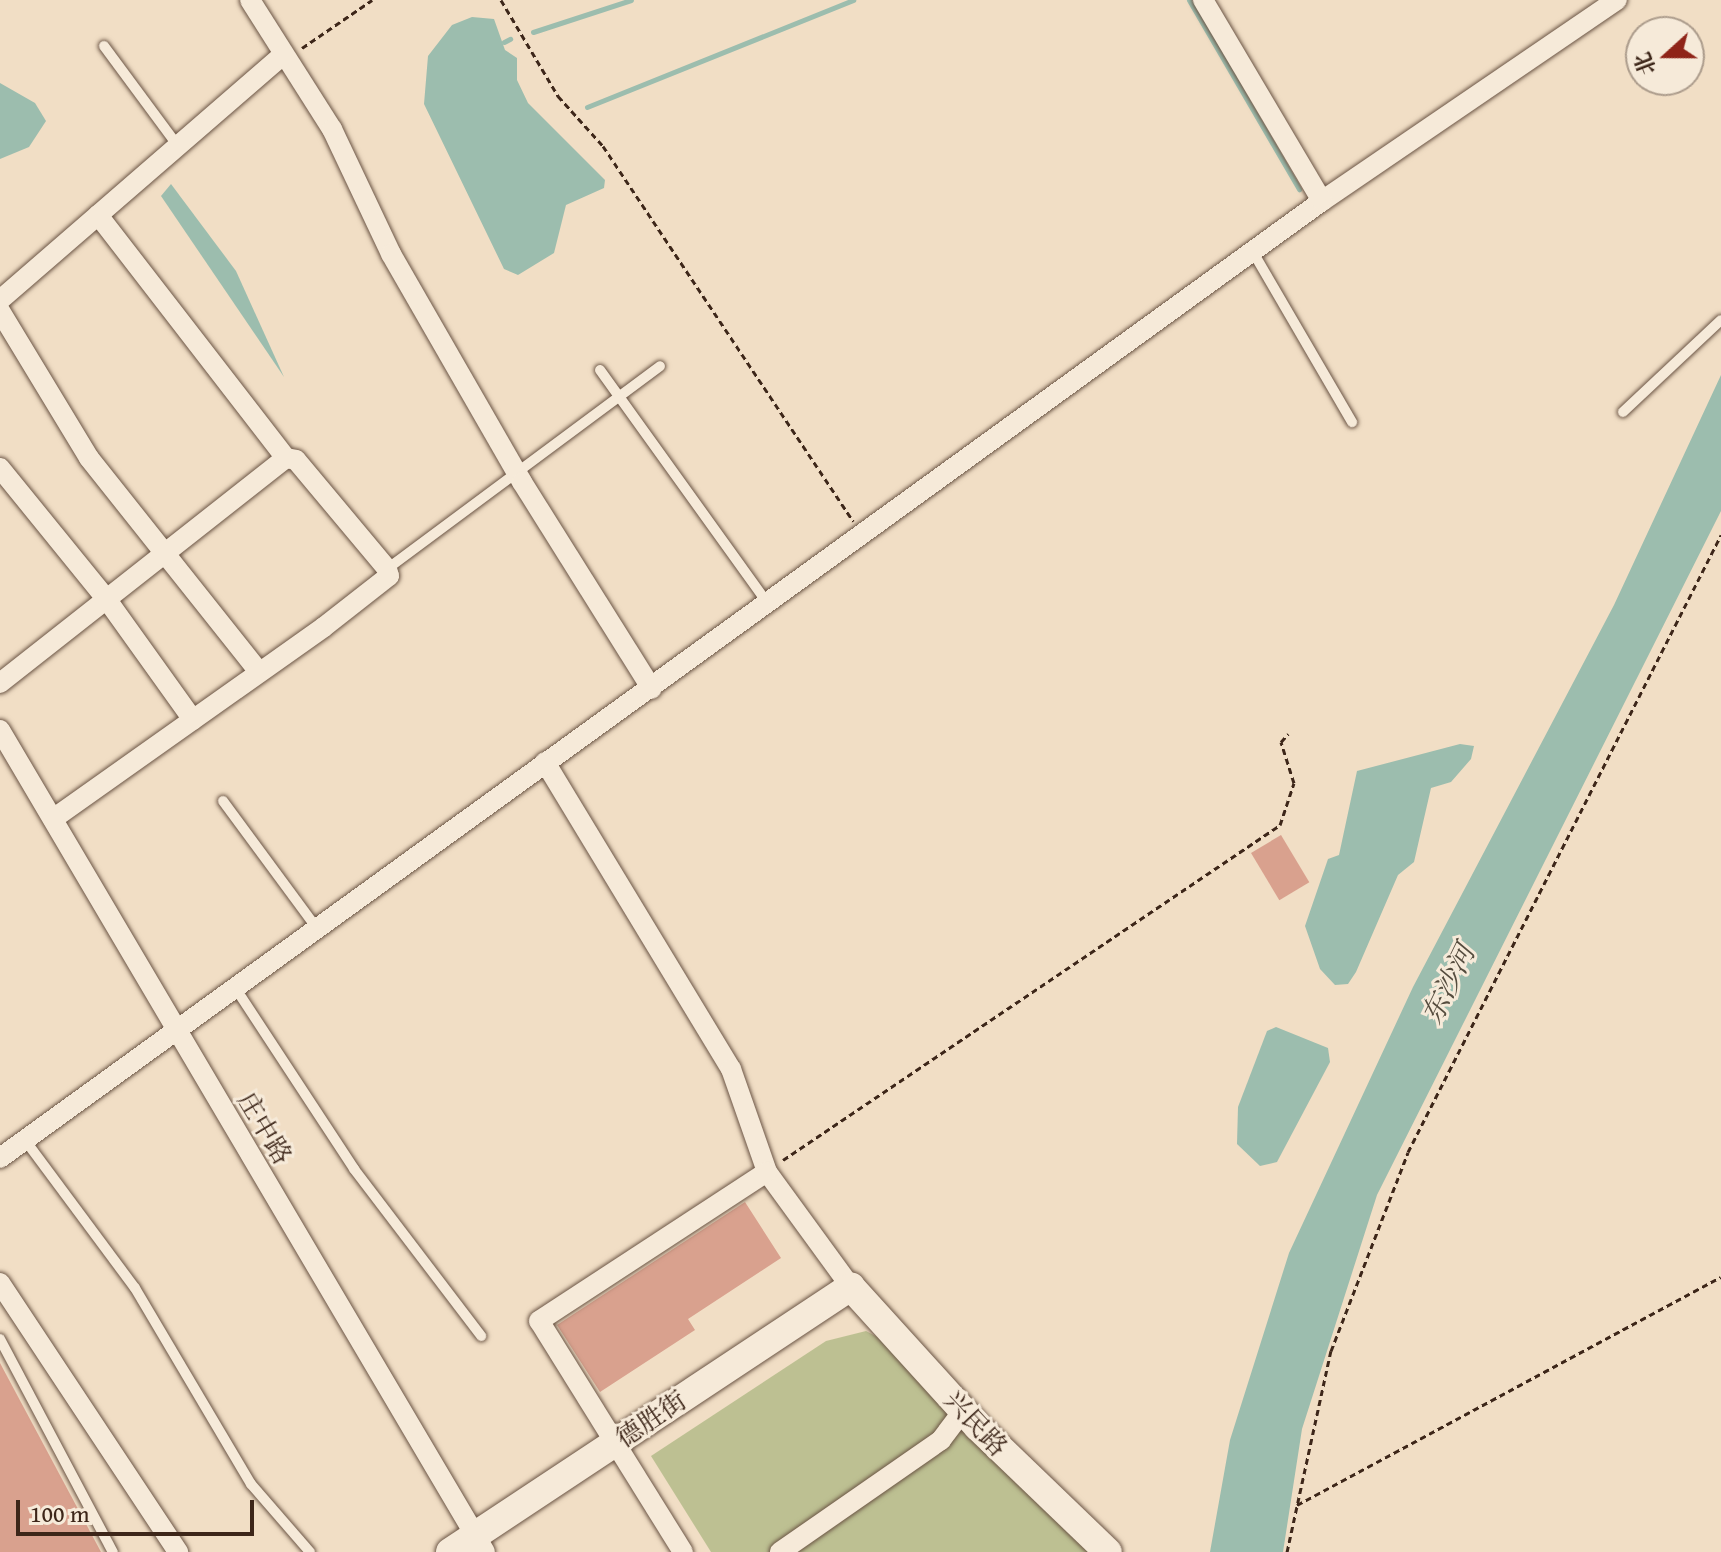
<!DOCTYPE html>
<html>
<head>
<meta charset="utf-8">
<style>
  body { margin:0 }
  #map { position:relative; width:1721px; height:1552px; overflow:hidden; background:#f1dec5; font-family:"Gentium Book Plus","Noto Serif SC",serif }
  div>[style] { position:absolute }
  .green>* { inset:0; background:#bdc092 }
  .water>* { inset:0; background:#9cbdae }
  .stream>* { height:5px; margin:-2.5px; padding:0 2.5px; transform-origin:2.5px; border-radius:2.5px; background:#9cbdae }
  .building>* { inset:0; background:#d9a18e; transform-origin:0 0 }
  .path>* { height:3px; margin-top:-1.5px; transform-origin:0; background:repeating-linear-gradient(90deg,#3d2619 0 6px,transparent 0 10px) }
  .roads { filter:drop-shadow(0 0 2px #6a5444) drop-shadow(0 0 2px #6a5444) }
  .lane>* { height:10px; margin:-5px; padding:0 5px; transform-origin:5px; border-radius:5px; background:#f6ead9 }
  .street>* { height:20px; margin:-10px; padding:0 10px; transform-origin:10px; border-radius:10px; background:#f6ead9 }
  .secondary>* { height:28px; margin:-14px; padding:0 14px; transform-origin:14px; border-radius:14px; background:#f6ead9 }
  span { translate:-50% -50%; white-space:nowrap; text-align:center; line-height:1.15; -webkit-text-stroke:6px #f6ead9; paint-order:stroke }
  .street-label { font-size:26px; color:#3d2619 }
  .water-label { font-size:28px; color:#554c3e; font-style:italic }
  .north { position:absolute; left:1625px; top:16px; width:80px; height:80px; box-sizing:border-box; background:#f6ead9; border:2px solid #ac9c8c; border-radius:50%; rotate:249deg; font-size:22px; font-weight:700; line-height:32px; text-align:center; color:#3d2619 }
  .north::after { content:''; display:block; margin:auto; width:28px; height:36px; background:#8f2418; clip-path:polygon(50% 0,100% 100%,50% 72%,0 100%) }
  .scale { position:absolute; left:16px; top:1500px; width:238px; height:36px; box-sizing:border-box; border:4px solid #3d2619; border-top:0; padding-left:10px; font-size:24px; line-height:28px; white-space:nowrap; color:#3d2619; -webkit-text-stroke:6px #f6ead9; paint-order:stroke }
</style>
</head>
<body>
<div id="map">
  <div class="green">
    <i style="clip-path:polygon(866px 1331px,883px 1340px,1091px 1552px,711px 1552px,651px 1456px,826px 1341px)"></i>
  </div>
  <div class="water">
    <i style="clip-path:polygon(472px 17px,494px 19px,505px 50px,517px 58px,517px 80px,528px 103px,605px 180px,604px 188px,566px 205px,554px 253px,518px 275px,504px 269px,424px 104px,428px 56px,452px 25px)"></i>
    <i style="clip-path:polygon(0 83px,35px 103px,46px 121px,29px 147px,0 159px)"></i>
    <i style="clip-path:polygon(171px 184px,236px 271px,284px 377px,161px 196px)"></i>
    <i style="clip-path:polygon(1721px 375px,1721px 511px,1377px 1195px,1302px 1429px,1283px 1552px,1210px 1552px,1230px 1440px,1289px 1253px,1413px 987px,1614px 605px)"></i>
    <i style="clip-path:polygon(1460px 744px,1474px 746px,1471px 759px,1451px 782px,1431px 788px,1414px 862px,1398px 875px,1356px 972px,1348px 984px,1335px 985px,1320px 969px,1305px 926px,1328px 859px,1339px 855px,1357px 771px)"></i>
    <i style="clip-path:polygon(1276px 1027px,1328px 1048px,1330px 1062px,1277px 1162px,1260px 1166px,1237px 1144px,1238px 1107px,1267px 1031px)"></i>
  </div>
  <div class="stream">
    <i style="left:1189px;top:0;width:219px;rotate:59.8deg"></i>
    <i style="left:533px;top:32px;width:103px;rotate:-18.1deg"></i>
    <i style="left:504px;top:42px;width:7px;rotate:-27deg"></i>
    <i style="left:587px;top:107px;width:287px;rotate:-21.9deg"></i>
  </div>
  <div class="building">
    <i style="left:1281px;top:835px;width:55px;height:35px;rotate:59deg"></i>
    <i style="clip-path:polygon(745px 1202px,781px 1258px,688px 1319px,695px 1330px,600px 1392px,557px 1325px)"></i>
    <i style="clip-path:polygon(0 1363px,101px 1552px,0 1552px)"></i>
  </div>
  <div class="path">
    <i style="left:501px;top:0;width:112px;rotate:59.3deg"></i>
    <i style="left:558px;top:96px;width:67px;rotate:48deg"></i>
    <i style="left:603px;top:146px;width:451px;rotate:56.3deg"></i>
    <i style="left:302px;top:48px;width:85px;rotate:-34.4deg"></i>
    <i style="left:783px;top:1160px;width:599px;rotate:-33.98deg"></i>
    <i style="left:1280px;top:825px;width:44px;rotate:-71.6deg"></i>
    <i style="left:1294px;top:783px;width:43px;rotate:-107.6deg"></i>
    <i style="left:1281px;top:742px;width:11px;rotate:-49deg"></i>
    <i style="left:1297px;top:1505px;width:481px;rotate:-28.3deg"></i>
    <i style="left:1287px;top:1552px;width:206px;rotate:-77.7deg"></i>
    <i style="left:1331px;top:1351px;width:213px;rotate:-68.8deg"></i>
    <i style="left:1408px;top:1152px;width:692px;rotate:-63.1deg"></i>
  </div>
  <div class="roads">
    <div class="lane">
      <i style="left:104px;top:46px;width:124px;rotate:53.5deg"></i>
      <i style="left:1253px;top:252px;width:197px;rotate:59.8deg"></i>
      <i style="left:600px;top:370px;width:288px;rotate:54.3deg"></i>
      <i style="left:1623px;top:412px;width:134px;rotate:-43.2deg"></i>
      <i style="left:387px;top:569px;width:340px;rotate:-36.6deg"></i>
      <i style="left:223px;top:801px;width:157px;rotate:53.6deg"></i>
      <i style="left:234px;top:986px;width:219px;rotate:56.7deg"></i>
      <i style="left:354px;top:1169px;width:210px;rotate:52.7deg"></i>
      <i style="left:25px;top:1140px;width:184px;rotate:53.4deg"></i>
      <i style="left:135px;top:1288px;width:228px;rotate:59.4deg"></i>
      <i style="left:251px;top:1484px;width:90px;rotate:49.1deg"></i>
      <i style="left:0;top:1339px;width:241px;rotate:62.1deg"></i>
    </div>
    <div class="street">
      <i style="left:250px;top:0;width:153px;rotate:57.6deg"></i>
      <i style="left:332px;top:129px;width:138px;rotate:64.7deg"></i>
      <i style="left:391px;top:254px;width:263px;rotate:60.1deg"></i>
      <i style="left:522px;top:482px;width:244px;rotate:57.9deg"></i>
      <i style="left:1322px;top:201px;width:357px;rotate:-34.3deg"></i>
      <i style="left:98px;top:215px;width:307px;rotate:52.3deg"></i>
      <i style="left:0;top:300px;width:374px;rotate:-40.9deg"></i>
      <i style="left:0;top:311px;width:172px;rotate:58.8deg"></i>
      <i style="left:89px;top:458px;width:273px;rotate:51.5deg"></i>
      <i style="left:0;top:468px;width:166px;rotate:50.9deg"></i>
      <i style="left:105px;top:597px;width:151px;rotate:54.4deg"></i>
      <i style="left:0;top:683px;width:364px;rotate:-38.2deg"></i>
      <i style="left:286px;top:458px;width:10px;rotate:11deg"></i>
      <i style="left:296px;top:460px;width:142px;rotate:50.1deg"></i>
      <i style="left:387px;top:569px;width:7px;rotate:74deg"></i>
      <i style="left:389px;top:576px;width:83px;rotate:141.9deg"></i>
      <i style="left:324px;top:627px;width:332px;rotate:144.7deg"></i>
      <i style="left:0;top:730px;width:954px;rotate:59.46deg"></i>
      <i style="left:545px;top:762px;width:359px;rotate:58.8deg"></i>
      <i style="left:731px;top:1069px;width:109px;rotate:70.7deg"></i>
      <i style="left:767px;top:1172px;width:142px;rotate:53.9deg"></i>
      <i style="left:0;top:1158px;width:1632px;rotate:-35.9deg"></i>
      <i style="left:1322px;top:201px;width:234px;rotate:-120.6deg"></i>
      <i style="left:0;top:1283px;width:323px;rotate:56.5deg"></i>
      <i style="left:683px;top:1552px;width:272px;rotate:-121.9deg"></i>
      <i style="left:539px;top:1321px;width:272px;rotate:-33.2deg"></i>
      <i style="left:780px;top:1552px;width:196px;rotate:-34.8deg"></i>
      <i style="left:941px;top:1440px;width:36px;rotate:-53deg"></i>
    </div>
    <div class="secondary">
      <i style="left:450px;top:1552px;width:481px;rotate:-33.5deg"></i>
      <i style="left:851px;top:1287px;width:189px;rotate:47.8deg"></i>
      <i style="left:978px;top:1427px;width:180px;rotate:43.9deg"></i>
    </div>
  </div>
  <div class="street-label">
    <span style="left:265px;top:1128px;rotate:59deg">庄中路</span>
    <span style="left:651px;top:1419px;rotate:-34deg">德胜街</span>
    <span style="left:976px;top:1423px;rotate:47deg">兴民路</span>
  </div>
  <div class="water-label">
    <span style="left:1448px;top:984px;rotate:-64deg">东沙河</span>
  </div>
  <div class="north">北</div>
  <div class="scale">100 m</div>
</div>
</body>
</html>
